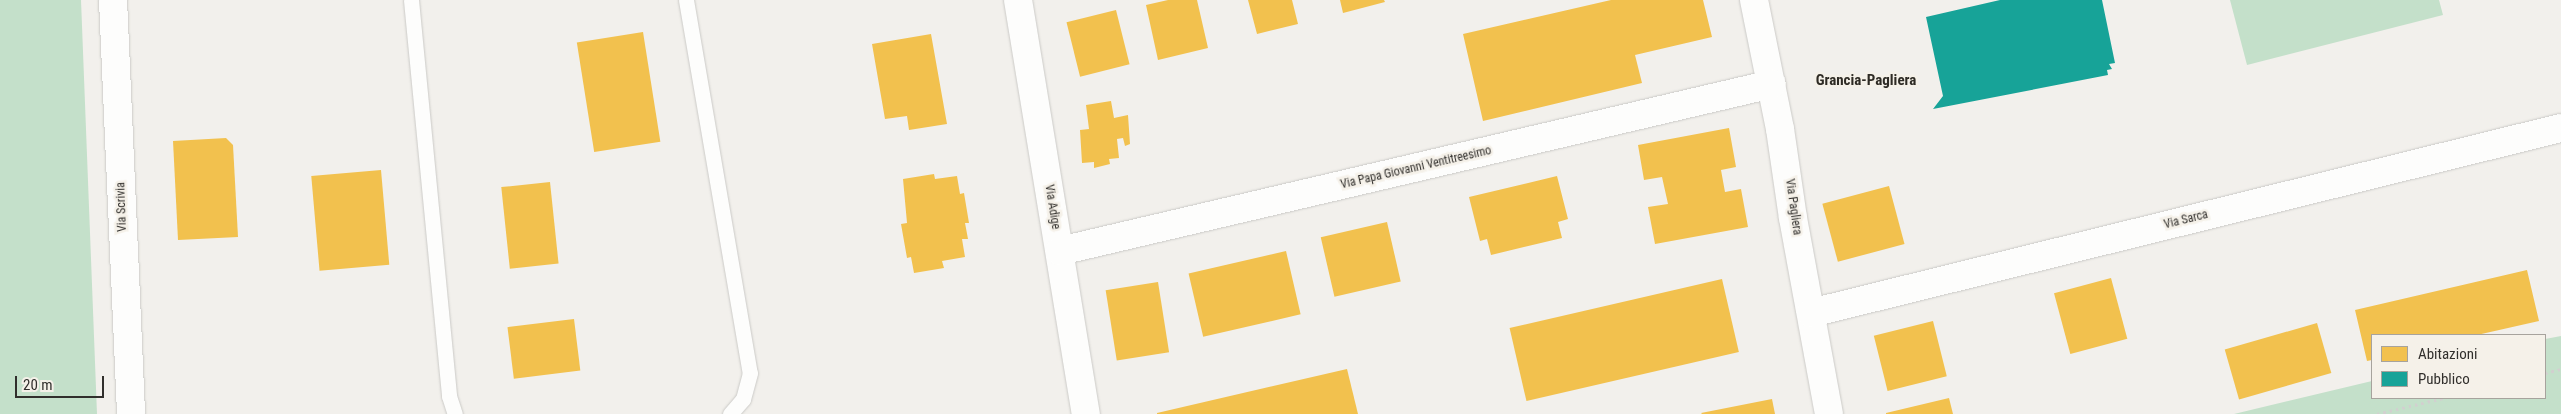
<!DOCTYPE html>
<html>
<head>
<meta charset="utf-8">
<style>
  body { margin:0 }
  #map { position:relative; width:2561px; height:414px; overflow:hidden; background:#f2f0ec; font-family:"Roboto Condensed",sans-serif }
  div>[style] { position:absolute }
  .green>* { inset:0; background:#c4e0ca }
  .homes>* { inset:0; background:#f2c14e; transform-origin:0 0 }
  .public>* { inset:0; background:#17a398 }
  .path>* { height:3px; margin-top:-1.5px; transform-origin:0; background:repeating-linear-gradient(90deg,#d1d0cf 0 2.5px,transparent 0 6.5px) }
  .roads { filter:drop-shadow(0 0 1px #cbcac7) drop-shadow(0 0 1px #cbcac7) }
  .service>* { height:15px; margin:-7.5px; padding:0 7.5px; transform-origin:7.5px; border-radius:7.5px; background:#fdfdfc }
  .minor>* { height:28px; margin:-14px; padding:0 14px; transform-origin:14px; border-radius:14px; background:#fdfdfc }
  span { translate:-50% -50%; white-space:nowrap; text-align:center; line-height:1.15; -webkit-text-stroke:5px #f5f1e9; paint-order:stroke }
  .street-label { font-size:12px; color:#312f2c }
  .quarter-label { font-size:15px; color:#2e2b25; font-weight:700 }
  .legend { position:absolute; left:2371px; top:334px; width:175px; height:65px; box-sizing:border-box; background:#f5f1e9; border:1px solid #a7a39d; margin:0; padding:6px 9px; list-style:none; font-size:15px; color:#312f2c }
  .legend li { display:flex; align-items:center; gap:10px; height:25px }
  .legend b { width:25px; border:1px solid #a7a39d }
  .scale { position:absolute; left:15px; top:376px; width:89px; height:22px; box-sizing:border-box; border:2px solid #312f2c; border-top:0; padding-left:6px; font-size:15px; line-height:18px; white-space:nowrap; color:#312f2c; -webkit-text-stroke:4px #f5f1e9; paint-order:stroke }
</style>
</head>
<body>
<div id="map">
  <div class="green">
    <i style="clip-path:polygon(0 0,81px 0,97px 414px,0 414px)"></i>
    <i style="clip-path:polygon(2230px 0,2439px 0,2443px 15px,2247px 65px)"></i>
    <i style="clip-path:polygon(2561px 336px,2561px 414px,2234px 414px,2372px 381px,2372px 398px,2545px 398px,2545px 339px)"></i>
  </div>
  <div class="homes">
    <i style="clip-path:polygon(1168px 0,1197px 0,1208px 48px,1158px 60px,1146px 5px)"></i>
    <i style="clip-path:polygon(1248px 0,1292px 0,1298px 24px,1257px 34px)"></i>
    <i style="clip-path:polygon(1340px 0,1384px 0,1385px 2px,1343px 13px)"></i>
    <i style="clip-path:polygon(1611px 0,1703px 0,1712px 37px,1635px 55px,1642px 83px,1483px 121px,1463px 34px)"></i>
    <i style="left:1116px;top:10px;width:56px;height:51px;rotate:76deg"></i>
    <i style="left:643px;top:32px;width:111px;height:67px;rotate:81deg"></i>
    <i style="clip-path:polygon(931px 34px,947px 124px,909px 130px,907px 116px,885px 119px,872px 44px)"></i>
    <i style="clip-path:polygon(1111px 101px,1114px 118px,1128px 115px,1130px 144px,1125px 146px,1123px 138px,1117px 139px,1119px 158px,1109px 159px,1110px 164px,1094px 168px,1094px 162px,1082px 163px,1080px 130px,1089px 129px,1086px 105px)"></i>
    <i style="clip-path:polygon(1729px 128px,1736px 167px,1721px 170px,1725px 192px,1741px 189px,1748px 227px,1655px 244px,1648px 207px,1668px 204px,1662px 177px,1644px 180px,1638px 145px)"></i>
    <i style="clip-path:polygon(226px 138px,233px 145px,238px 237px,178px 240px,173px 141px)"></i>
    <i style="left:381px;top:170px;width:95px;height:70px;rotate:85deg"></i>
    <i style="clip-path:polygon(934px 174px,935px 179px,957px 176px,960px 194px,964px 193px,969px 223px,965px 223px,968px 239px,962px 239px,965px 257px,942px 261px,944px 268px,914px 273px,911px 257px,907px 258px,901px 224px,907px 223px,903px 179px)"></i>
    <i style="clip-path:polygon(1557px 176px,1568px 219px,1558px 222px,1562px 238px,1491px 255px,1487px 239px,1480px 241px,1469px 197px)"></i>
    <i style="left:550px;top:182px;width:82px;height:49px;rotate:84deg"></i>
    <i style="left:1889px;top:186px;width:60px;height:69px;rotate:75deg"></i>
    <i style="left:1387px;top:222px;width:61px;height:68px;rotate:77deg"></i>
    <i style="left:1286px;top:251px;width:65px;height:100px;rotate:77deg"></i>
    <i style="clip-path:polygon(2527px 270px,2539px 321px,2477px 335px,2372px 335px,2372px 360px,2367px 361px,2355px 310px)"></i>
    <i style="left:2111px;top:278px;width:63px;height:59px;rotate:75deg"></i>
    <i style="left:1722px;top:279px;width:75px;height:218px;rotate:77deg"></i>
    <i style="left:1158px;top:282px;width:71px;height:53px;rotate:81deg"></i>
    <i style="left:574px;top:319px;width:52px;height:67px;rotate:83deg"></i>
    <i style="left:1933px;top:321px;width:57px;height:61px;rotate:76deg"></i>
    <i style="left:2317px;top:323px;width:52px;height:96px;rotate:74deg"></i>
    <i style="clip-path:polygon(1347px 369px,1358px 414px,1157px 414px,1157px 413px)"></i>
    <i style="clip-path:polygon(1949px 398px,1953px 414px,1886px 414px,1886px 413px)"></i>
    <i style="clip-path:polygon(1772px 399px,1775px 414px,1702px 414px,1701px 413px)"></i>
  </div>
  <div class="public">
    <i style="clip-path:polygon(2000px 0,2102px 0,2115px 63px,2109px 64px,2112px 69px,2107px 70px,2108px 75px,1933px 109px,1943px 96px,1926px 17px)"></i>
  </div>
  <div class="path">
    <i style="left:2545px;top:373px;width:16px;rotate:-14deg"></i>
    <i style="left:2377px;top:414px;width:68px;rotate:-13.6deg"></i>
  </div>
  <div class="roads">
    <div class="service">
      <i style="left:411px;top:0;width:398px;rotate:84.5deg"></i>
      <i style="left:449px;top:396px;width:19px;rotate:72deg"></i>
      <i style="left:686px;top:0;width:378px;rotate:80.3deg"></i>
      <i style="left:750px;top:373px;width:27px;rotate:105deg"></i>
      <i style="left:743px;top:399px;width:20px;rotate:131deg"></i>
    </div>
    <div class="minor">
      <i style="left:113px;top:0;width:414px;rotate:87.5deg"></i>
      <i style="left:1018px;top:0;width:420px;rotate:80.7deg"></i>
      <i style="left:1754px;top:0;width:132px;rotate:78.6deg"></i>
      <i style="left:1780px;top:129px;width:90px;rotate:81.7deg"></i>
      <i style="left:1793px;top:218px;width:199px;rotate:79.6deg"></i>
      <i style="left:1060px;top:251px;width:731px;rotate:-13.2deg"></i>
      <i style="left:1811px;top:313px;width:772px;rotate:-13.86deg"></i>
    </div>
  </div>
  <div class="street-label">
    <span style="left:1416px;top:168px;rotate:-13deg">Via Papa Giovanni Ventitreesimo</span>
    <span style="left:122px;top:207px;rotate:-92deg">Via Scrivia</span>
    <span style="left:1052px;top:207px;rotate:81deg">Via Adige</span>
    <span style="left:1793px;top:207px;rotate:82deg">Via Pagliera</span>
    <span style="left:2186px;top:220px;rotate:-14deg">Via Sarca</span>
  </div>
  <div class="quarter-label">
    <span style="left:1866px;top:81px">Grancia-Pagliera</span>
  </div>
  <ul class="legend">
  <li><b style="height:14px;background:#f2c14e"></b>Abitazioni</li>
  <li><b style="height:14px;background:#17a398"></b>Pubblico</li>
  </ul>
  <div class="scale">20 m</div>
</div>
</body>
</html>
